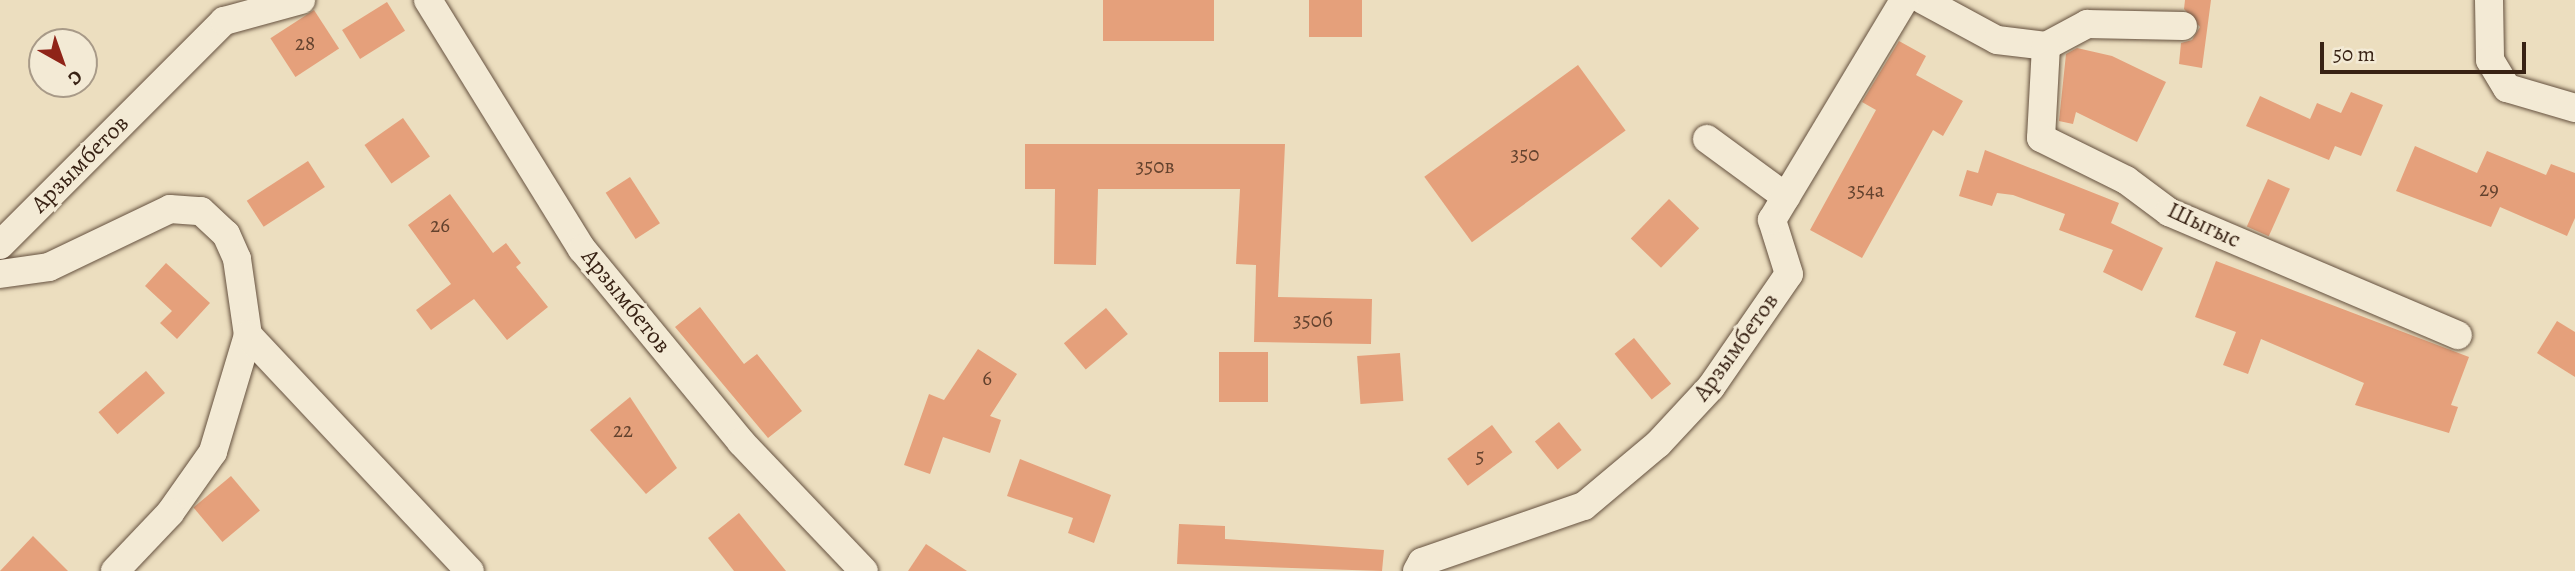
<!DOCTYPE html>
<html>
<head>
<meta charset="utf-8">
<style>
  body { margin:0 }
  #map { position:relative; width:2575px; height:571px; overflow:hidden; background:#ecdebf; font-family:Alegreya,serif }
  div>[style] { position:absolute }
  .building>* { inset:0; background:#e5a07b; transform-origin:0 0 }
  .roads { filter:drop-shadow(0 0 2px #65513f) drop-shadow(0 0 2px #65513f) }
  .minor>* { height:28px; margin:-14px; padding:0 14px; transform-origin:14px; border-radius:14px; background:#f3ead5 }
  span { translate:-50% -50%; white-space:nowrap; text-align:center; line-height:1.15; -webkit-text-stroke:6px #f3ead5; paint-order:stroke }
  .number-label { font-size:21px; color:#63422e }
  .number-label span { -webkit-text-stroke-width:0 }
  .street-label { font-size:24px; color:#382214 }
  .north { position:absolute; left:28px; top:28px; width:70px; height:70px; box-sizing:border-box; background:#f3ead5; border:2px solid #a89a88; border-radius:50%; rotate:140deg; font-size:19px; font-weight:700; line-height:28px; text-align:center; color:#382214 }
  .north::after { content:''; display:block; margin:auto; width:24px; height:32px; background:#8f2418; clip-path:polygon(50% 0,100% 100%,50% 72%,0 100%) }
  .scale { position:absolute; left:2320px; top:42px; width:206px; height:32px; box-sizing:border-box; border:4px solid #382214; border-top:0; padding-left:9px; font-size:21px; line-height:24px; white-space:nowrap; color:#382214; -webkit-text-stroke:5px #f3ead5; paint-order:stroke }
</style>
</head>
<body>
<div id="map">
  <div class="building">
    <i style="left:1103px;top:0;width:111px;height:41px"></i>
    <i style="left:1309px;top:0;width:53px;height:37px"></i>
    <i style="clip-path:polygon(2185px 0,2211px 0,2202px 68px,2179px 64px,2181px 43px,2192px 40px,2200px 27px,2184px 9px)"></i>
    <i style="left:387px;top:2px;width:34px;height:53px;rotate:58deg"></i>
    <i style="left:314px;top:10px;width:46px;height:52px;rotate:57deg"></i>
    <i style="clip-path:polygon(1899px 41px,1926px 56px,1916px 75px,1963px 101px,1943px 136px,1933px 130px,1862px 258px,1810px 230px,1876px 110px,1862px 102px)"></i>
    <i style="clip-path:polygon(2077px 48px,2112px 56px,2166px 82px,2137px 142px,2076px 112px,2073px 124px,2059px 121px,2066px 54px)"></i>
    <i style="left:1578px;top:65px;width:81px;height:190px;rotate:54deg"></i>
    <i style="clip-path:polygon(2351px 92px,2383px 105px,2361px 156px,2335px 146px,2329px 160px,2246px 126px,2260px 96px,2310px 119px,2317px 103px,2341px 113px)"></i>
    <i style="left:403px;top:118px;width:47px;height:47px;rotate:55deg"></i>
    <i style="clip-path:polygon(1025px 144px,1285px 144px,1278px 297px,1372px 299px,1371px 344px,1254px 342px,1256px 265px,1236px 264px,1240px 189px,1098px 189px,1096px 265px,1054px 264px,1055px 189px,1025px 189px)"></i>
    <i style="clip-path:polygon(2415px 146px,2477px 173px,2487px 151px,2546px 175px,2551px 164px,2575px 173px,2575px 218px,2567px 236px,2500px 207px,2491px 227px,2396px 191px)"></i>
    <i style="clip-path:polygon(1985px 150px,2119px 203px,2111px 223px,2163px 248px,2142px 291px,2103px 272px,2113px 250px,2059px 230px,2065px 214px,2013px 195px,1997px 193px,1992px 206px,1959px 196px,1967px 170px,1978px 173px)"></i>
    <i style="left:308px;top:161px;width:31px;height:73px;rotate:57deg"></i>
    <i style="left:630px;top:177px;width:55px;height:29px;rotate:57deg"></i>
    <i style="left:2268px;top:179px;width:24px;height:52px;rotate:24deg"></i>
    <i style="clip-path:polygon(450px 194px,493px 253px,506px 243px,521px 263px,516px 267px,548px 307px,507px 340px,474px 299px,431px 330px,416px 310px,451px 284px,408px 225px)"></i>
    <i style="left:1669px;top:199px;width:42px;height:55px;rotate:44deg"></i>
    <i style="clip-path:polygon(2216px 261px,2469px 357px,2451px 405px,2458px 407px,2449px 433px,2355px 405px,2364px 383px,2261px 339px,2248px 374px,2223px 365px,2236px 332px,2195px 317px)"></i>
    <i style="clip-path:polygon(166px 263px,210px 303px,177px 339px,160px 323px,172px 311px,145px 286px)"></i>
    <i style="clip-path:polygon(700px 307px,744px 364px,757px 354px,802px 411px,768px 438px,675px 327px)"></i>
    <i style="left:1106px;top:308px;width:34px;height:55px;rotate:50deg"></i>
    <i style="clip-path:polygon(2557px 321px,2575px 332px,2575px 377px,2537px 353px)"></i>
    <i style="left:1634px;top:338px;width:59px;height:25px;rotate:51deg"></i>
    <i style="clip-path:polygon(978px 349px,1017px 374px,990px 416px,1001px 420px,990px 453px,943px 437px,930px 474px,904px 465px,929px 394px,944px 400px)"></i>
    <i style="left:1268px;top:352px;width:50px;height:49px;rotate:90deg"></i>
    <i style="left:1400px;top:353px;width:48px;height:43px;rotate:86deg"></i>
    <i style="left:146px;top:371px;width:29px;height:63px;rotate:49deg"></i>
    <i style="clip-path:polygon(630px 397px,677px 468px,646px 494px,590px 430px)"></i>
    <i style="left:1559px;top:422px;width:36px;height:31px;rotate:51deg"></i>
    <i style="left:1492px;top:425px;width:34px;height:56px;rotate:53deg"></i>
    <i style="clip-path:polygon(1020px 459px,1111px 495px,1094px 543px,1068px 533px,1073px 518px,1007px 496px)"></i>
    <i style="left:231px;top:476px;width:45px;height:49px;rotate:50deg"></i>
    <i style="clip-path:polygon(739px 513px,786px 571px,734px 571px,708px 538px)"></i>
    <i style="clip-path:polygon(1179px 524px,1225px 526px,1225px 539px,1384px 550px,1382px 571px,1177px 564px)"></i>
    <i style="clip-path:polygon(33px 536px,68px 571px,0 571px)"></i>
    <i style="clip-path:polygon(926px 544px,967px 571px,908px 571px)"></i>
  </div>
  <div class="roads">
    <div class="minor">
      <i style="left:428px;top:0;width:293px;rotate:58.3deg"></i>
      <i style="left:582px;top:249px;width:250px;rotate:50.5deg"></i>
      <i style="left:741px;top:442px;width:178px;rotate:46.4deg"></i>
      <i style="left:1923px;top:0;width:84px;rotate:28.4deg"></i>
      <i style="left:1997px;top:40px;width:49px;rotate:7deg"></i>
      <i style="left:2046px;top:46px;width:47px;rotate:-28.2deg"></i>
      <i style="left:2087px;top:24px;width:96px;rotate:1.2deg"></i>
      <i style="left:2489px;top:0;width:60px;rotate:89deg"></i>
      <i style="left:2490px;top:60px;width:33px;rotate:59deg"></i>
      <i style="left:2507px;top:88px;width:71px;rotate:16.4deg"></i>
      <i style="left:2046px;top:46px;width:92px;rotate:93.1deg"></i>
      <i style="left:2041px;top:138px;width:95px;rotate:26.3deg"></i>
      <i style="left:2126px;top:180px;width:54px;rotate:36.7deg"></i>
      <i style="left:2169px;top:212px;width:314px;rotate:23.1deg"></i>
      <i style="left:1707px;top:139px;width:98px;rotate:36.3deg"></i>
      <i style="left:0;top:245px;width:317px;rotate:-45deg"></i>
      <i style="left:224px;top:21px;width:80px;rotate:-15.3deg"></i>
      <i style="left:0;top:274px;width:49px;rotate:-8.1deg"></i>
      <i style="left:49px;top:267px;width:134px;rotate:-25.6deg"></i>
      <i style="left:170px;top:209px;width:31px;rotate:4deg"></i>
      <i style="left:201px;top:211px;width:34px;rotate:43deg"></i>
      <i style="left:226px;top:234px;width:27px;rotate:66deg"></i>
      <i style="left:237px;top:259px;width:77px;rotate:81.8deg"></i>
      <i style="left:248px;top:335px;width:122px;rotate:106.7deg"></i>
      <i style="left:213px;top:452px;width:75px;rotate:125.2deg"></i>
      <i style="left:170px;top:513px;width:80px;rotate:133.5deg"></i>
      <i style="left:248px;top:335px;width:324px;rotate:46.8deg"></i>
      <i style="left:1417px;top:571px;width:10px;rotate:-61deg"></i>
      <i style="left:1422px;top:562px;width:171px;rotate:-19.1deg"></i>
      <i style="left:1584px;top:506px;width:97px;rotate:-40deg"></i>
      <i style="left:1658px;top:444px;width:78px;rotate:-47.1deg"></i>
      <i style="left:1711px;top:387px;width:137px;rotate:-55.4deg"></i>
      <i style="left:1789px;top:274px;width:57px;rotate:-107.5deg"></i>
      <i style="left:1772px;top:220px;width:257px;rotate:-59deg"></i>
    </div>
  </div>
  <div class="number-label">
    <span style="left:305px;top:43px">28</span>
    <span style="left:1525px;top:154px">350</span>
    <span style="left:1155px;top:166px">350в</span>
    <span style="left:2489px;top:189px">29</span>
    <span style="left:1866px;top:190px">354а</span>
    <span style="left:440px;top:225px">26</span>
    <span style="left:1313px;top:320px">350б</span>
    <span style="left:987px;top:378px">6</span>
    <span style="left:623px;top:430px">22</span>
    <span style="left:1480px;top:456px">5</span>
  </div>
  <div class="street-label">
    <span style="left:80px;top:164px;rotate:-45deg">Арзымбетов</span>
    <span style="left:2204px;top:225px;rotate:25deg">Шыгыс</span>
    <span style="left:626px;top:301px;rotate:51deg">Арзымбетов</span>
    <span style="left:1736px;top:347px;rotate:-54deg">Арзымбетов</span>
  </div>
  <div class="north">С</div>
  <div class="scale">50 m</div>
</div>
</body>
</html>
